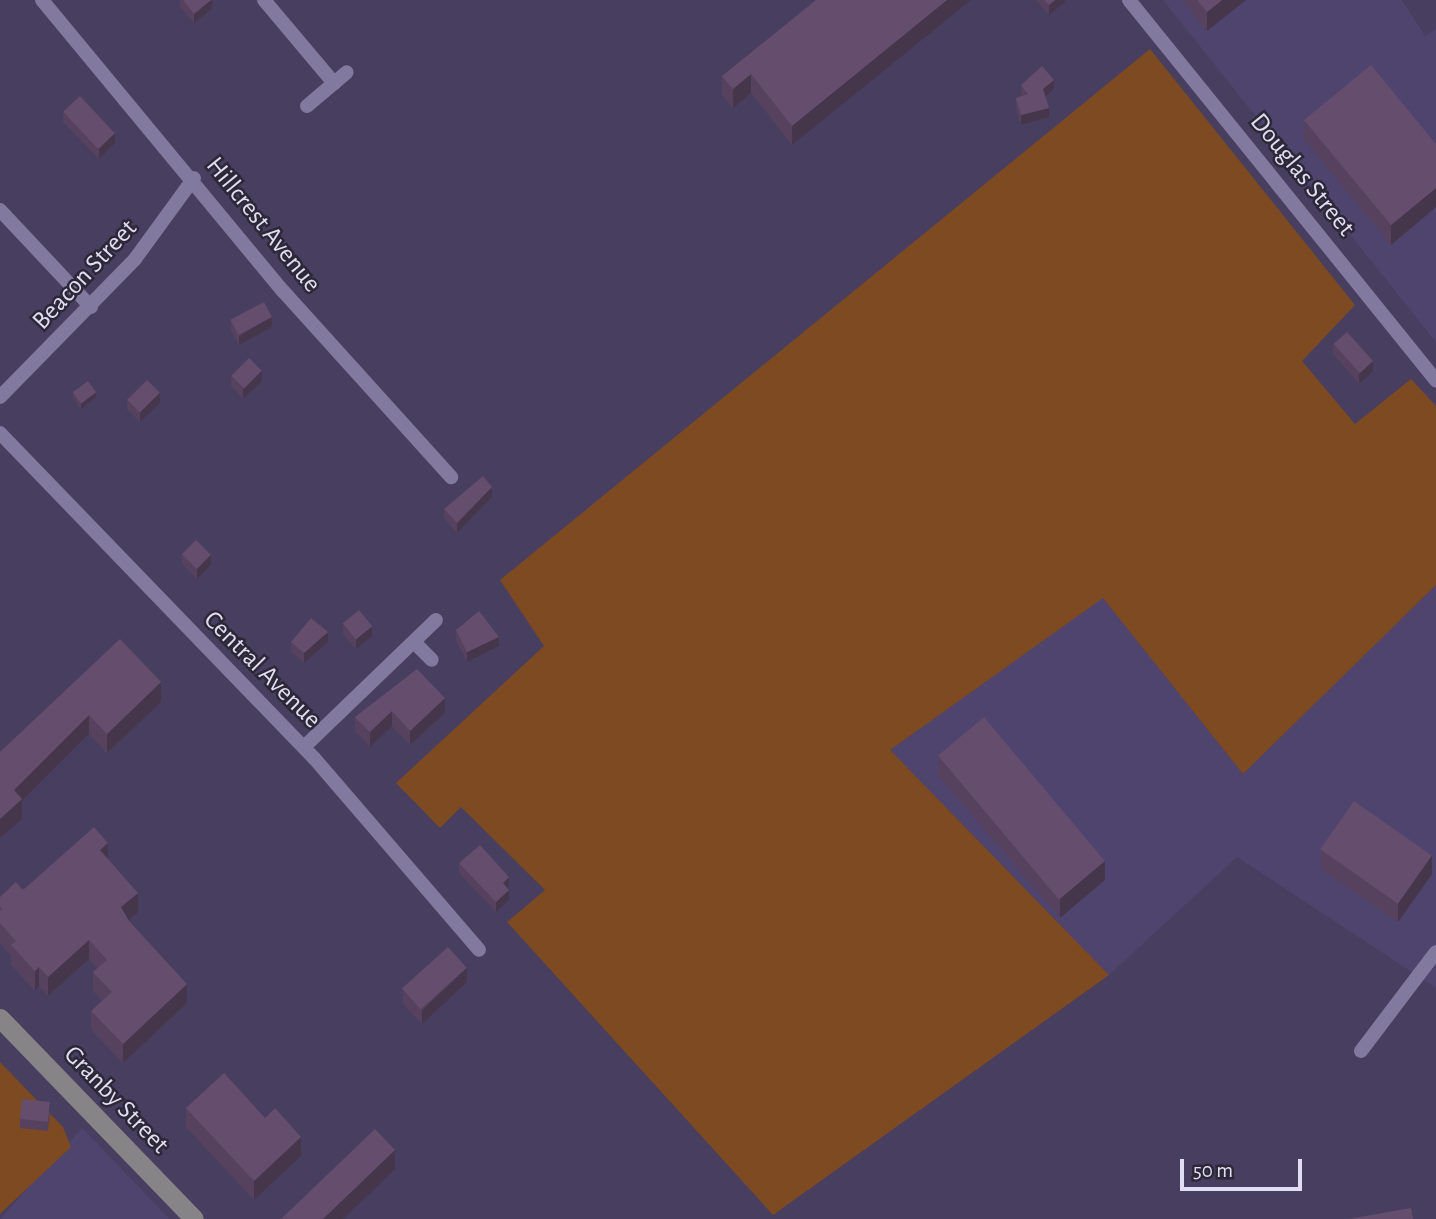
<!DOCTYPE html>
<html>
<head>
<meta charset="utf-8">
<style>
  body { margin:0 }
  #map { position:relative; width:1436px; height:1219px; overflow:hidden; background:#473e60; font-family:"Alegreya Sans",sans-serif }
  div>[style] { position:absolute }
  .built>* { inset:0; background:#4f446d }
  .green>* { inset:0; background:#7d4a22 }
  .street>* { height:14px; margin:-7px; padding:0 7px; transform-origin:7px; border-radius:7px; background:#82799f }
  .secondary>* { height:19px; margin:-9.5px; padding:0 9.5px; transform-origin:9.5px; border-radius:9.5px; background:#878487 }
  .wall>* { inset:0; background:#56425e }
  .shaded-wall>* { inset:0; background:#46364c }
  .building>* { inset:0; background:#644d6d; transform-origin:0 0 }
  span { translate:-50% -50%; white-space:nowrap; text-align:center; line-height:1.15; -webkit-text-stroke:5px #2c2838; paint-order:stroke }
  .street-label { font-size:26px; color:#e1ddf2 }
  .scale { position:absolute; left:1180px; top:1159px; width:122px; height:32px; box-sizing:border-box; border:4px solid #e1ddf2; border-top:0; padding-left:9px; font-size:21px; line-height:24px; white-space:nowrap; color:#e1ddf2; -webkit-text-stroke:5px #2c2838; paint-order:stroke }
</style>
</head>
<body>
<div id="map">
  <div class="built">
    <i style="clip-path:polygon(1163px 0,1402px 0,1425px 36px,1436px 29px,1436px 342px)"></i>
    <i style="clip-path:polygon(1436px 585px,1436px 988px,1237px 857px,1109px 975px,890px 750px,1103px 597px,1243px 774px)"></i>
    <i style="clip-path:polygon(82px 1128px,170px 1219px,0 1219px)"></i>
  </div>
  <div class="green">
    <i style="clip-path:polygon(1150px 49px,1355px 305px,1302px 361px,1355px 424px,1411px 379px,1436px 406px,1436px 585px,1243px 774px,1103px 598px,890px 750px,1109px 975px,773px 1215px,507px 922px,545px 890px,461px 807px,440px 828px,396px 783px,544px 646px,500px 580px)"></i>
    <i style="clip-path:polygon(0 1062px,63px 1127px,71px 1147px,0 1214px)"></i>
  </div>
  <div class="street">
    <i style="left:42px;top:0;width:378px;rotate:50.4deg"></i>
    <i style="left:283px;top:291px;width:251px;rotate:47.9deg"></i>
    <i style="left:264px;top:0;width:109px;rotate:49.9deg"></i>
    <i style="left:1129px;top:0;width:489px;rotate:51.1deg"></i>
    <i style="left:307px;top:106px;width:52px;rotate:-40.4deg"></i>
    <i style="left:0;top:210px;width:133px;rotate:46.8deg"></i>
    <i style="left:0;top:397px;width:193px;rotate:-45.6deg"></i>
    <i style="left:135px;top:259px;width:100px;rotate:-53.9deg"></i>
    <i style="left:0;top:433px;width:452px;rotate:46deg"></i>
    <i style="left:314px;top:758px;width:253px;rotate:49.3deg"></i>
    <i style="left:414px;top:642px;width:25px;rotate:45deg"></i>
    <i style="left:304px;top:747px;width:183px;rotate:-43.9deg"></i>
    <i style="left:1361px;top:1051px;width:124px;rotate:-52.9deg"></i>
  </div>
  <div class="secondary">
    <i style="left:0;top:1018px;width:279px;rotate:46deg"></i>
  </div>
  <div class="wall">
    <i style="clip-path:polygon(180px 0,212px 0,212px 9px,194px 23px,180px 7px)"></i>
    <i style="clip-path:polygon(816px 0,792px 145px,751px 93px,733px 108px,722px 95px,722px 76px)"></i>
    <i style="clip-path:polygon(1036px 0,1065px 0,1065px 2px,1049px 15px)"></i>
    <i style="clip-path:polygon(1184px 0,1246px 0,1207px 31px,1184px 2px)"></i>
    <i style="clip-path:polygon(1021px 85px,1054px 89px,1046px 97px,1049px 117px,1021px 125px,1016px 108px,1016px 98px,1022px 96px,1021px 94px)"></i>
    <i style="clip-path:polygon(63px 112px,115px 143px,99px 159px,63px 122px)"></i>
    <i style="clip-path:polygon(1304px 120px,1436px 144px,1391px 245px,1304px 139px)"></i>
    <i style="clip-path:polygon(231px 321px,272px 327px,239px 345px,231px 331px)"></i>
    <i style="clip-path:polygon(1333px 344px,1373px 371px,1359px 384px,1333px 354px)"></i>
    <i style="clip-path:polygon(231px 376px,262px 381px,243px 399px,231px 386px)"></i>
    <i style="clip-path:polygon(73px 393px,96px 397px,81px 409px,73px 398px)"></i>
    <i style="clip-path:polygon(127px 399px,160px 403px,140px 422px,127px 409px)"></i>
    <i style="clip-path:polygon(492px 497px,457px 533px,444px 518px,444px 509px)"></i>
    <i style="clip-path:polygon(182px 554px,211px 565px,197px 579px,182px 564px)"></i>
    <i style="clip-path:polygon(343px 624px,372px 636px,356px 649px,343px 634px)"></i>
    <i style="clip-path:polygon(456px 630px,499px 646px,467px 662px,456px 640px)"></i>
    <i style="clip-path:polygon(120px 639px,161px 702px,107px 753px,89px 734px,22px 801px,22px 819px,0 838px,0 752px)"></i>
    <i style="clip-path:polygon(291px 642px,328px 642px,304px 663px,291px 652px)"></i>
    <i style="clip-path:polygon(445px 698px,445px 713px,410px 745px,392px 726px,370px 747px,355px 731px,355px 717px)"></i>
    <i style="clip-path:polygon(938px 756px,1105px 880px,1060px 918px,938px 775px)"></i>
    <i style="clip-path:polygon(1321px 850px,1432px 874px,1398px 922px,1321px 869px)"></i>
    <i style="clip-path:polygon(108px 859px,138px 912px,128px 920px,187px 1003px,123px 1063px,91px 1030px,91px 1011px,102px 1001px,93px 991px,93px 972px,97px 968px,89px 959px,48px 996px,39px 986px,35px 991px,11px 965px,11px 956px,0 943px,0 897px)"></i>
    <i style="clip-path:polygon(459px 863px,509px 886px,507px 888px,509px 900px,496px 912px,459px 873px)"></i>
    <i style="clip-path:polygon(467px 982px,422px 1024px,403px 1004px,403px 989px)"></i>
    <i style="clip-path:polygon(186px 1108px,265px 1118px,301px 1156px,254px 1200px,186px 1127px)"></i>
    <i style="clip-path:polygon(50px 1112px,48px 1131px,20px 1128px,20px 1119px)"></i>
  </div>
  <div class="shaded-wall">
    <i style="clip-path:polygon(211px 0,212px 0,212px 9px,194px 23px,194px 14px)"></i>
    <i style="clip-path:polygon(947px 0,971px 0,792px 145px,792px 126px)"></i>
    <i style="clip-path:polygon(1055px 0,1065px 0,1065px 2px,1049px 15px,1049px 5px)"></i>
    <i style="clip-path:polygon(1222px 0,1246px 0,1207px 31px,1207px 12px)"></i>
    <i style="clip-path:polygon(751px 74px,751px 93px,733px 108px,733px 89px)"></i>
    <i style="clip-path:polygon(1054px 80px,1054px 89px,1043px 99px,1043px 89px)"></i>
    <i style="clip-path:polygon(1049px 108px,1049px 117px,1021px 125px,1021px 115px)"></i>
    <i style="clip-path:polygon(115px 133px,115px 143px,99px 159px,99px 149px)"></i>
    <i style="clip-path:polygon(1436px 188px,1436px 207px,1391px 245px,1391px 225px)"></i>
    <i style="clip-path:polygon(272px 317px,272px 327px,239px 345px,239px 336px)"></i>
    <i style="clip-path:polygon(1373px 361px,1373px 371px,1359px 384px,1359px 374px)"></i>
    <i style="clip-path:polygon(262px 371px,262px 381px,243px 399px,243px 389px)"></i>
    <i style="clip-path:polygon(96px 392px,96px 397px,81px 409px,81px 404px)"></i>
    <i style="clip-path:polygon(160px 393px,160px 403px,140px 422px,140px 412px)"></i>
    <i style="clip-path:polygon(492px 487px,492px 497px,457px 533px,457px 523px)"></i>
    <i style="clip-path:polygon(211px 555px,211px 565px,197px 579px,197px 569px)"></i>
    <i style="clip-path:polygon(372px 626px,372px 636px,356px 649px,356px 639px)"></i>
    <i style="clip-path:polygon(328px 632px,328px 642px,304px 663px,304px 653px)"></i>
    <i style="clip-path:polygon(499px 637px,499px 646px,467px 662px,467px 652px)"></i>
    <i style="clip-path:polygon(161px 682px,161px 702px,107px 753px,107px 734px)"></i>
    <i style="clip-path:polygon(445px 698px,445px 713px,410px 745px,410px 731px)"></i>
    <i style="clip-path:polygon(392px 711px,392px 726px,370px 747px,370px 732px)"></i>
    <i style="clip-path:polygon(89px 715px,89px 734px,22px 801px,22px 819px,0 838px,0 819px,14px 790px)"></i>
    <i style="clip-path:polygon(108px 843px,108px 862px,100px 850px)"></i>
    <i style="clip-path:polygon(1432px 855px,1432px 874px,1398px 922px,1398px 903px)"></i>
    <i style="clip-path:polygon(1105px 861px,1105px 880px,1060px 918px,1060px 899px)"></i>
    <i style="clip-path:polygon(509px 877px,509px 886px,503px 892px,503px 883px)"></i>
    <i style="clip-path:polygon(509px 890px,509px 900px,496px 912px,496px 902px)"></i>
    <i style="clip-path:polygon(138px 893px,138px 912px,121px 926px,121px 907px)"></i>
    <i style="clip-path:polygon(89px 940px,89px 959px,48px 996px,48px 977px)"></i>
    <i style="clip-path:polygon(39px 967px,39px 986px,35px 991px,35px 971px)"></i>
    <i style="clip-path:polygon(467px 968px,467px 982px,422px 1024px,422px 1010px)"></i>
    <i style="clip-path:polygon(187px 984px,187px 1003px,123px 1063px,123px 1044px)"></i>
    <i style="clip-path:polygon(301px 1137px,301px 1156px,254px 1200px,254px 1181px)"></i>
    <i style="clip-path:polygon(395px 1150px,395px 1169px,343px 1219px,323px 1219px)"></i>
  </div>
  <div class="building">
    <i style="clip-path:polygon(183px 0,211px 0,194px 14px)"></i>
    <i style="clip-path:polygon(816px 0,947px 0,792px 126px,751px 74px,733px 89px,722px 76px)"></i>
    <i style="clip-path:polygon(1044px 0,1055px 0,1049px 5px)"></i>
    <i style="clip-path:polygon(1197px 0,1222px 0,1207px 12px)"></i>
    <i style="clip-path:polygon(1371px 65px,1436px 144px,1436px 188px,1391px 225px,1304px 120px)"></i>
    <i style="clip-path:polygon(1042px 66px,1054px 80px,1043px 89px,1049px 108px,1021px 115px,1016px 98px,1028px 94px,1021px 85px)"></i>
    <i style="left:80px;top:96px;width:51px;height:23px;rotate:47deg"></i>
    <i style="left:264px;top:302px;width:17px;height:38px;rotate:62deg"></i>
    <i style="left:1347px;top:332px;width:39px;height:18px;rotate:48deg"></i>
    <i style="left:249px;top:358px;width:18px;height:25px;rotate:45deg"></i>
    <i style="left:147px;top:380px;width:18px;height:28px;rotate:45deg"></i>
    <i style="left:88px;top:381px;width:14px;height:19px;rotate:54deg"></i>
    <i style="clip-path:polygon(483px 476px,492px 487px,457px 523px,444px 509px)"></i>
    <i style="left:196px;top:540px;width:21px;height:20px;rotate:45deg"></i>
    <i style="left:359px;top:610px;width:21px;height:21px;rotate:51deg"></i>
    <i style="clip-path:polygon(479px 611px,499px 637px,467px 652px,456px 630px)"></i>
    <i style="clip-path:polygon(311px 618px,328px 632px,304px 653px,291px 642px)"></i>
    <i style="clip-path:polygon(120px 639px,161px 682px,107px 734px,89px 715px,14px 790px,22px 799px,0 819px,0 752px)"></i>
    <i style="clip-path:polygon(417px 669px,445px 698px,410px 731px,392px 711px,370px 732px,355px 717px)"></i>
    <i style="left:984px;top:717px;width:188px;height:60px;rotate:50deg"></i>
    <i style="left:1354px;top:801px;width:95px;height:59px;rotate:35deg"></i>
    <i style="clip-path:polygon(94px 827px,108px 843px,100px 850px,138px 893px,121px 907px,129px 921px,187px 984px,123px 1044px,91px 1011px,112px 992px,93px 972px,107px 960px,89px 940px,48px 977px,39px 967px,35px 971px,11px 945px,16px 941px,0 923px,0 911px,2px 909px,0 906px,0 897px,16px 882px,23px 890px)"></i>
    <i style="clip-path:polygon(480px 845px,509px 877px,503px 883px,509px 890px,496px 902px,459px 863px)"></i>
    <i style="left:448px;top:947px;width:28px;height:62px;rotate:48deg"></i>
    <i style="clip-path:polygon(224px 1073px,265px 1118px,275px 1108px,301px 1137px,254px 1181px,186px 1108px)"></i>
    <i style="left:22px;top:1099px;width:28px;height:20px;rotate:6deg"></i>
    <i style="clip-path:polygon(375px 1129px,395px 1150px,323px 1219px,281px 1219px)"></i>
    <i style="clip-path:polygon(1411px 1208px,1413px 1219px,1348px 1219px)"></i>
  </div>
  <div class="street-label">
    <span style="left:1302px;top:175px;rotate:51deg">Douglas Street</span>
    <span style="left:263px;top:225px;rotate:51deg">Hillcrest Avenue</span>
    <span style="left:85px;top:275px;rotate:-47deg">Beacon Street</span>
    <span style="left:262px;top:670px;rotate:45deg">Central Avenue</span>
    <span style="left:116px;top:1100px;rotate:46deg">Granby Street</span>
  </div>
  <div class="scale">50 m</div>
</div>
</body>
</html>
